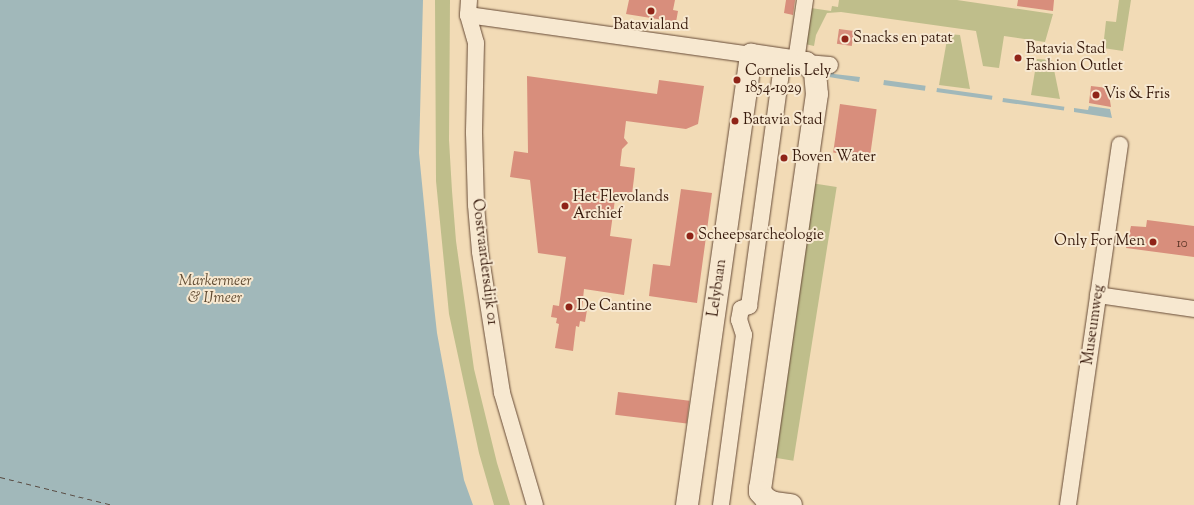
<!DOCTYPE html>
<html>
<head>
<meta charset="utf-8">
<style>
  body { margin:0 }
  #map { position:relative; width:1194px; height:505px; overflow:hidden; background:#f2dbb6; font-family:"Sorts Mill Goudy",serif }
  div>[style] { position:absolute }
  .green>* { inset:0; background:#bfbe8b; transform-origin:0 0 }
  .water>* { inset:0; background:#a1b8ba; transform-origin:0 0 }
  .ferry>* { height:1px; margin-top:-0.5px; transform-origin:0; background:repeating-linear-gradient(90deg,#574940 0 5px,transparent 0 9px) }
  .building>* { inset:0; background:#d88e7c; transform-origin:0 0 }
  .roads { filter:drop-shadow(0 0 1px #664a36) drop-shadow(0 0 1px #664a36) }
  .street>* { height:16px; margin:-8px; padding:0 8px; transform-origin:8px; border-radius:8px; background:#f7e8d0 }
  .secondary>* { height:22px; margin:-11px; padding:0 11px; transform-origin:11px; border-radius:11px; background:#f7e8d0 }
  .dots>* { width:11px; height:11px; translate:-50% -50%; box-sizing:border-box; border:2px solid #f7e8d0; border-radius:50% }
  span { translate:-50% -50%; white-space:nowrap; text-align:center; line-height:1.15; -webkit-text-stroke:4px #f7e8d0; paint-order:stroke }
  .number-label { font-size:13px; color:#5f3728 }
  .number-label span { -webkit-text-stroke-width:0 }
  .poi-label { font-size:15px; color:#371a0c }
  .left { translate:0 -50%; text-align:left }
  .right { translate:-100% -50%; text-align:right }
  .street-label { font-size:15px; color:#371a0c }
  .park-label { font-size:15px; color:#604b32; font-style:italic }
</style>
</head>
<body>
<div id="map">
  <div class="green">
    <i style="clip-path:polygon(435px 0,450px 0,449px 140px,452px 191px,456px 241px,474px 369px,497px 463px,510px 505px,494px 505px,479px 453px,449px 314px,436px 181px)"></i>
    <i style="clip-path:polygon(839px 0,957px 0,1053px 14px,1045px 42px,1004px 36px,999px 68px,983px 66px,976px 31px,841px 12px,827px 13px,816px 35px,814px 46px,805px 44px,811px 8px,831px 11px,832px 6px,838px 7px)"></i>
    <i style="clip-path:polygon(1119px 0,1131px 0,1123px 51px,1103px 48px,1106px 21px,1116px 22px)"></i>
    <i style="clip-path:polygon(948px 34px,960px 35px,970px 89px,939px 85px)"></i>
    <i style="clip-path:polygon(1037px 59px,1052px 60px,1060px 99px,1031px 95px)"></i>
    <i style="left:811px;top:183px;width:26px;height:277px;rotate:9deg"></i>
  </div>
  <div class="water">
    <i style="clip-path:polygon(0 0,423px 0,419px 153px,434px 306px,437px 333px,464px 480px,473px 505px,0 505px)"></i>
    <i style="clip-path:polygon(830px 67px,834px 68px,834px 74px,860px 77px,859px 82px,829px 77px)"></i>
    <i style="left:884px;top:80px;width:42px;height:5px;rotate:8deg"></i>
    <i style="left:937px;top:88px;width:56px;height:4px;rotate:8deg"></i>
    <i style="left:1003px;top:98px;width:62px;height:4px;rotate:8deg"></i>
    <i style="clip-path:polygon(1089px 106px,1110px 109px,1112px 118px,1074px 112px,1074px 108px,1088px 110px)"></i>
  </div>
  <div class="ferry">
    <i style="left:0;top:477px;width:116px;rotate:13.9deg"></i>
  </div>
  <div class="building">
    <i style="clip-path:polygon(629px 0,675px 0,673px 10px,678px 11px,676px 22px,626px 14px)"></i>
    <i style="clip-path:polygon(786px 0,795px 0,793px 15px,784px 13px)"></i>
    <i style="clip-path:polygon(1018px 0,1054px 0,1053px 11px,1017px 6px)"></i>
    <i style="left:839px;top:29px;width:15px;height:15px;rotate:8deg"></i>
    <i style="clip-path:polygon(527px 76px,657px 94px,659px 80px,704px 86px,698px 124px,686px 129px,626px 121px,624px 138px,628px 143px,622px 149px,620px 166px,635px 168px,634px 178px,632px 194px,616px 192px,610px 236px,632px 239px,624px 295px,584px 289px,582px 309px,587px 310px,585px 322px,580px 321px,579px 327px,576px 326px,573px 351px,555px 348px,559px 324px,556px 323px,557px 318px,551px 317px,553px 305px,559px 306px,566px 257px,538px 253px,530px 180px,510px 177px,514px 151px,528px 153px)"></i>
    <i style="clip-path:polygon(1091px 86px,1108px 88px,1111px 107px,1089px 103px)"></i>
    <i style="left:840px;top:104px;width:37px;height:49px;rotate:8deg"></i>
    <i style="clip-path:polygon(681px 189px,712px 193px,697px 303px,649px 296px,653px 264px,670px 266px)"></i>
    <i style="clip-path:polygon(1147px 220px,1194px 226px,1194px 257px,1126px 248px,1131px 226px,1146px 227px)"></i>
    <i style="left:618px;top:392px;width:72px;height:23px;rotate:7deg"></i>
  </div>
  <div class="roads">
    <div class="street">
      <i style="left:469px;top:0;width:15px;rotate:94deg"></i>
      <i style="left:468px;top:15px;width:29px;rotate:74deg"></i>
      <i style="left:476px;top:43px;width:90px;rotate:91.3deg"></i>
      <i style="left:474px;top:133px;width:72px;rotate:88.4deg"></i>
      <i style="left:476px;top:205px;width:47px;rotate:85.1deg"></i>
      <i style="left:480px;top:252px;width:143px;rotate:81.1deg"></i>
      <i style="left:502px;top:393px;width:117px;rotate:73.6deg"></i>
      <i style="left:468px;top:15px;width:286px;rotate:8deg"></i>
      <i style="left:796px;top:61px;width:62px;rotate:-81.6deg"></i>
      <i style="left:806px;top:63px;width:24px;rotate:5deg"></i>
      <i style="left:1098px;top:295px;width:97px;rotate:8.3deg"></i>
      <i style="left:721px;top:505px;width:172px;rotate:-82.3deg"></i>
      <i style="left:744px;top:335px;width:16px;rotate:-108deg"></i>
      <i style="left:739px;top:320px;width:11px;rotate:-80deg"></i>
      <i style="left:741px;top:309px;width:9px;rotate:-21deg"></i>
      <i style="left:749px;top:306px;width:249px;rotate:-82.2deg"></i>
      <i style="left:1068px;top:505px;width:364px;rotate:-81.8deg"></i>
    </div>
    <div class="secondary">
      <i style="left:687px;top:505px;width:455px;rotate:-81.9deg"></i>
      <i style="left:751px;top:55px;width:56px;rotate:8.3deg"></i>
      <i style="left:806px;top:63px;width:13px;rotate:45deg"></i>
      <i style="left:815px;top:72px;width:22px;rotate:85deg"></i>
      <i style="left:817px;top:94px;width:398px;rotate:98.2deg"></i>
      <i style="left:760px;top:488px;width:4px;rotate:90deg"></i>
      <i style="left:760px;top:492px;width:9px;rotate:49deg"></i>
      <i style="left:766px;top:499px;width:9px;rotate:27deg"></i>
      <i style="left:774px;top:503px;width:17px;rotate:7deg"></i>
    </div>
  </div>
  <div class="dots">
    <i style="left:651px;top:11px;background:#8f2418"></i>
    <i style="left:845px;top:39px;background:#8f2418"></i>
    <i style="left:1018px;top:58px;background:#8f2418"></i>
    <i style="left:737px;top:80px;background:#8f2418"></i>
    <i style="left:1096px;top:95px;background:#8f2418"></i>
    <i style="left:735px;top:121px;background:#8f2418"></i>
    <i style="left:784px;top:158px;background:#8f2418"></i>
    <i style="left:565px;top:206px;background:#8f2418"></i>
    <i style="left:690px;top:236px;background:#8f2418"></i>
    <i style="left:1153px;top:242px;background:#8f2418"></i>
    <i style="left:569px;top:307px;background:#8f2418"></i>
  </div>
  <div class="number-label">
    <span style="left:1182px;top:244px">10</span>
  </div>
  <div class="poi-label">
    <span style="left:651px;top:26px">Batavialand</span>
    <span class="left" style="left:853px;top:39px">Snacks en patat</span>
    <span class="left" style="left:1026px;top:58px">Batavia Stad<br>Fashion Outlet</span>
    <span class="left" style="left:745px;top:80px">Cornelis Lely<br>1854-1929</span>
    <span class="left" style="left:1104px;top:95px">Vis &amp; Fris</span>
    <span class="left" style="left:743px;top:121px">Batavia Stad</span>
    <span class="left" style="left:792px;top:158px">Boven Water</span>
    <span class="left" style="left:573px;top:206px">Het Flevolands<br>Archief</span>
    <span class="left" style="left:698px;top:236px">Scheepsarcheologie</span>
    <span class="right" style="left:1145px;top:242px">Only For Men</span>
    <span class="left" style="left:577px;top:307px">De Cantine</span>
  </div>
  <div class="street-label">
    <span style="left:484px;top:262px;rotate:83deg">Oostvaardersdijk 01</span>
    <span style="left:718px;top:288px;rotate:-82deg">Lelybaan</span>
    <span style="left:1094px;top:325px;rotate:-82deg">Museumweg</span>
  </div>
  <div class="park-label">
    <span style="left:215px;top:290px">Markermeer<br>&amp; IJmeer</span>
  </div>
</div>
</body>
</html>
